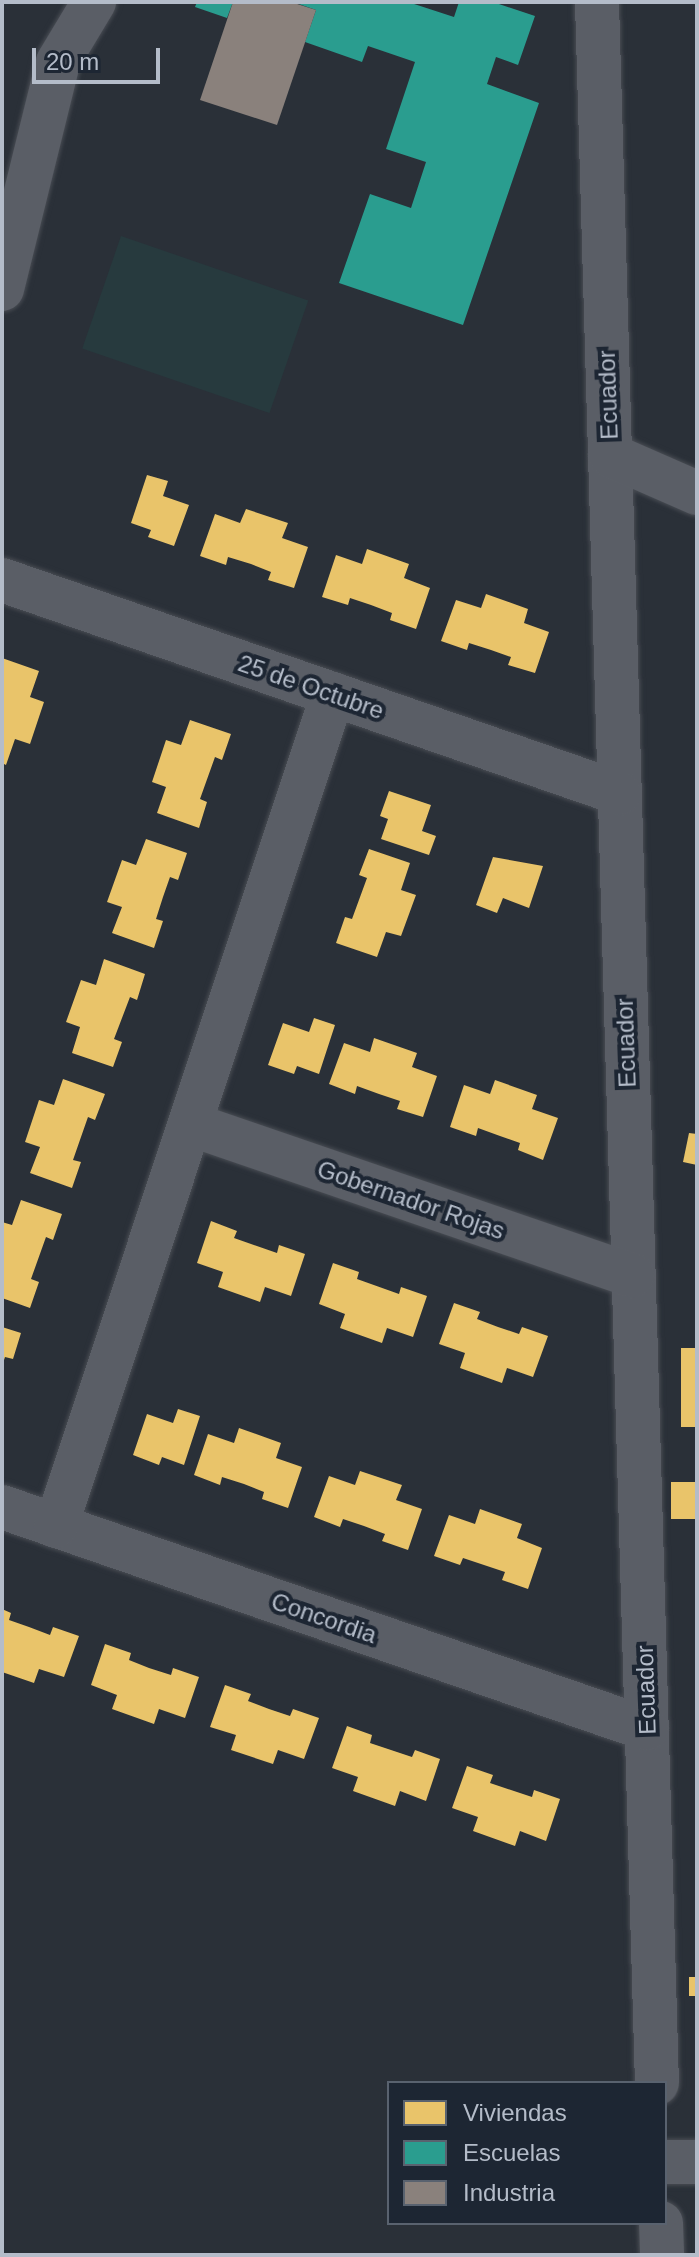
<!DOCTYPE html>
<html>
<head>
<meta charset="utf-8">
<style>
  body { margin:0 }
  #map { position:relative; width:699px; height:2257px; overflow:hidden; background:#2a3038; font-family:Arial,sans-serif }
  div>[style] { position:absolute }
  .green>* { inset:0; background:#273a3e; transform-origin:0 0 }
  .homes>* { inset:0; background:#e9c46a; transform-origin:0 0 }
  .schools>* { inset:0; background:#2a9d8f }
  .industry>* { inset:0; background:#8a817c }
  .roads { filter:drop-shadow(0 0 2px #484c53) drop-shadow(0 0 2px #484c53) }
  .street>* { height:44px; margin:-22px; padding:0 22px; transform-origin:22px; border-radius:22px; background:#5a5e66 }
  span { translate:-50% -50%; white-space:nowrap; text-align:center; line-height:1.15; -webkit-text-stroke:8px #1d2633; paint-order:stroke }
  .street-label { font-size:24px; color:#b4bcc9 }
  .frame { position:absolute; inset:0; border:4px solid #b4bcc9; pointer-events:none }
  .legend { position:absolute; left:387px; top:2081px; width:280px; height:144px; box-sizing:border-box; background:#1d2633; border:2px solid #59626f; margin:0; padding:10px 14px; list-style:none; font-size:24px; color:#b4bcc9 }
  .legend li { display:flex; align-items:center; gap:16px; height:40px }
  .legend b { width:40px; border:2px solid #59626f }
  .scale { position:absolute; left:32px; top:48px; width:128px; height:36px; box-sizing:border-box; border:4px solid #b4bcc9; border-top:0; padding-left:10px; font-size:24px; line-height:28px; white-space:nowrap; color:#b4bcc9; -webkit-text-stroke:6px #1d2633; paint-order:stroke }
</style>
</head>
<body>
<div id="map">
  <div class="green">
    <i style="left:121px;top:236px;width:198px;height:119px;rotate:19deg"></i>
  </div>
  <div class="homes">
    <i style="clip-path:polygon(147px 475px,168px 481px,163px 496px,189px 505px,174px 546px,148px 537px,151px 530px,131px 523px)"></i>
    <i style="clip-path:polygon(246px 509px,288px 523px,282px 538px,308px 547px,294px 588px,268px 580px,271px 572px,251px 564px,228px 557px,226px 565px,200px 556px,215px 514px,240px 523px)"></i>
    <i style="clip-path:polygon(367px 549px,409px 564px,404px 578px,430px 588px,416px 629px,390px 620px,392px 613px,371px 605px,350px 598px,348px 605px,322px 597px,336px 555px,362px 564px)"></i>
    <i style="clip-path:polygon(486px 594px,528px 609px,524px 623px,549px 632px,535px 673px,508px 665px,511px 657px,491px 650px,469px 643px,467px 650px,441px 641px,456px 600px,481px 608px)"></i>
    <i style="clip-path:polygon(2px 658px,39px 671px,30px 697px,44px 702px,30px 744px,15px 739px,6px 765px,2px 763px)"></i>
    <i style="clip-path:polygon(190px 720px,231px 734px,222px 760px,215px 757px,200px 799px,207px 802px,199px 828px,157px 813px,166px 787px,152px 782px,166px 740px,181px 745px)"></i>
    <i style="clip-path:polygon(389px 791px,431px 805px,422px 831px,436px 836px,429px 855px,381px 839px,388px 819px,380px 816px)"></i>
    <i style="clip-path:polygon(146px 839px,187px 853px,178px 880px,170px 877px,163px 897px,156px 919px,163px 921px,154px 948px,112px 933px,122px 907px,107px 902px,122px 860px,136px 865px)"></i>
    <i style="clip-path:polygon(369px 849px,410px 863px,401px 890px,416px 895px,401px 936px,386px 932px,377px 957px,336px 943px,345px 917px,352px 919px,367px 878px,359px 875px)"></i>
    <i style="clip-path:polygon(493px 857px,543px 866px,529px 908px,503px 898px,497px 913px,476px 905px)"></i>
    <i style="clip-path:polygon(104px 959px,145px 974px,137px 1000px,130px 997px,114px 1039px,122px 1042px,113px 1067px,72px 1053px,80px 1027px,66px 1022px,81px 980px,96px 985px)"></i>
    <i style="clip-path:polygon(314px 1018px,335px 1025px,319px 1074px,297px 1066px,294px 1074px,268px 1065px,283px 1023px,309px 1032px)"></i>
    <i style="clip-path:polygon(374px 1038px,417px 1053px,412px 1067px,437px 1076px,423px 1117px,397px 1109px,400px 1101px,379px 1094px,357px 1086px,355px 1094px,329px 1084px,344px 1043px,370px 1052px)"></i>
    <i style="clip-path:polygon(63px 1079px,105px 1094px,95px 1120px,88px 1117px,81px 1137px,73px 1160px,81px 1162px,72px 1188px,30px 1173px,40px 1147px,25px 1142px,39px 1100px,54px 1105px)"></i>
    <i style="clip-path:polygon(495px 1080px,537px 1095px,532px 1109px,558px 1118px,543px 1160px,518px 1150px,520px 1143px,500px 1136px,478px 1128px,476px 1136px,450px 1127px,464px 1085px,490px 1094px)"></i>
    <i style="clip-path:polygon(689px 1133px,697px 1134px,697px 1165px,683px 1162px)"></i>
    <i style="clip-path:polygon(21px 1200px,62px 1214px,53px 1240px,46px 1237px,31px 1279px,39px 1282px,30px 1308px,2px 1298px,2px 1222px,12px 1225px)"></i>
    <i style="clip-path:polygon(211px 1221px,237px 1231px,234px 1238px,277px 1253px,279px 1245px,305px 1254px,291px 1296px,265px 1287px,260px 1302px,218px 1287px,223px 1272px,197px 1263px)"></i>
    <i style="clip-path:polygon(333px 1263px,359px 1272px,357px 1279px,399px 1294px,401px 1287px,427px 1296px,413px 1337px,387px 1328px,382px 1343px,340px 1328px,345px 1314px,319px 1304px)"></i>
    <i style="clip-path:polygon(454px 1303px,480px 1312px,477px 1319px,498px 1327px,519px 1334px,522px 1327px,548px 1336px,533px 1377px,507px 1368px,502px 1383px,460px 1368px,465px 1353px,439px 1344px)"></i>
    <i style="clip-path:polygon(2px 1327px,21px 1333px,13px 1359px,5px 1357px,3px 1363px)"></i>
    <i style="left:681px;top:1348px;width:16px;height:79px"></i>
    <i style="clip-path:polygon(178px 1409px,200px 1416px,184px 1465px,162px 1457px,159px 1465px,133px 1455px,147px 1414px,173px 1423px)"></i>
    <i style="clip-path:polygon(239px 1428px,281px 1443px,276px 1458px,302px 1467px,288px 1508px,262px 1499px,264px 1492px,244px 1484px,222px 1477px,220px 1485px,194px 1475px,208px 1434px,234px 1443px)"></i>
    <i style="clip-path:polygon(360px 1471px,402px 1485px,396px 1500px,422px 1509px,408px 1550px,382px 1541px,385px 1534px,364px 1526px,343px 1519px,340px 1527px,314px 1517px,329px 1476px,355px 1485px)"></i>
    <i style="left:697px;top:1482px;width:37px;height:26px;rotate:90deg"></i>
    <i style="clip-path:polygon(480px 1509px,522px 1524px,517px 1538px,542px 1548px,528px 1589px,502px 1580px,505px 1572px,463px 1558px,460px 1565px,434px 1556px,449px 1515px,475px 1524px)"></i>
    <i style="clip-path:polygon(2px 1609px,11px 1613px,9px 1620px,29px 1627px,50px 1635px,53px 1627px,79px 1636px,64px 1677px,39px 1669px,34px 1683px,2px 1672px)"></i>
    <i style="clip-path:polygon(105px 1644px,131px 1653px,129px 1660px,149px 1668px,171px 1675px,173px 1668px,199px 1677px,185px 1718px,159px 1709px,154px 1724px,112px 1709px,117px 1695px,91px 1685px)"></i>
    <i style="clip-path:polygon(225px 1685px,251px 1694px,248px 1701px,269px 1709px,290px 1716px,293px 1709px,319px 1718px,304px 1759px,278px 1750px,273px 1764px,231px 1750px,236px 1735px,210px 1727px)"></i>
    <i style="clip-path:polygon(347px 1726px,372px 1735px,370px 1743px,412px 1757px,415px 1750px,440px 1759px,426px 1801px,400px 1791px,395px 1806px,353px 1791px,358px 1777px,332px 1768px)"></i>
    <i style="clip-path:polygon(467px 1766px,493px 1775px,490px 1783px,532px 1797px,534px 1790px,560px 1799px,546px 1841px,520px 1831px,515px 1846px,473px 1831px,478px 1817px,452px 1808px)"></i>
    <i style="left:689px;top:1977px;width:8px;height:19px"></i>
  </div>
  <div class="schools">
    <i style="clip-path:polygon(197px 2px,233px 2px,227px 18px,195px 7px)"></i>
    <i style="clip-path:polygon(293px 2px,408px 2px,454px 17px,459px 2px,493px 2px,535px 16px,518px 65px,496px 57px,487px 84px,539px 103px,463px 325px,339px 283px,370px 194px,411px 208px,426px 162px,386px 149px,415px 62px,368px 46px,362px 62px,305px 42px,316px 10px)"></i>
  </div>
  <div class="industry">
    <i style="clip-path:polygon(233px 2px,291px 2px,316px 10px,277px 125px,200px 100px)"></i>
  </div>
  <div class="roads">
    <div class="street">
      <i style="left:597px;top:2px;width:2082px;rotate:88.35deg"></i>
      <i style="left:2px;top:289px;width:234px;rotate:-76.1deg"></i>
      <i style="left:58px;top:62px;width:70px;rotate:-59deg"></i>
      <i style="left:610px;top:455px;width:95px;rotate:23.6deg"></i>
      <i style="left:2px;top:580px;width:653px;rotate:19.05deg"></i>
      <i style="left:190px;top:1124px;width:468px;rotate:18.9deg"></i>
      <i style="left:2px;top:1507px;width:682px;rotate:18.99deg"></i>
      <i style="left:56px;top:1526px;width:877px;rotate:-71.59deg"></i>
      <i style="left:665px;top:2162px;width:32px"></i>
      <i style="left:661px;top:2223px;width:32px;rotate:88deg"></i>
    </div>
  </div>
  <div class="street-label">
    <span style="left:608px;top:395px;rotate:-92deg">Ecuador</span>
    <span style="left:311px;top:687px;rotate:19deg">25 de Octubre</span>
    <span style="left:626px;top:1043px;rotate:-92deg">Ecuador</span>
    <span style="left:411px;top:1200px;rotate:19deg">Gobernador Rojas</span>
    <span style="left:324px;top:1618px;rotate:19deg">Concordia</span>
    <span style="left:646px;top:1690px;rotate:-92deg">Ecuador</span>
  </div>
  <div class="frame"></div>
  <ul class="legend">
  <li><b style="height:22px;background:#e9c46a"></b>Viviendas</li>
  <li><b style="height:22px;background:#2a9d8f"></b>Escuelas</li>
  <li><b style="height:22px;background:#8a817c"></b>Industria</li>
  </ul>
  <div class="scale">20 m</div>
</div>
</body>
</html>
